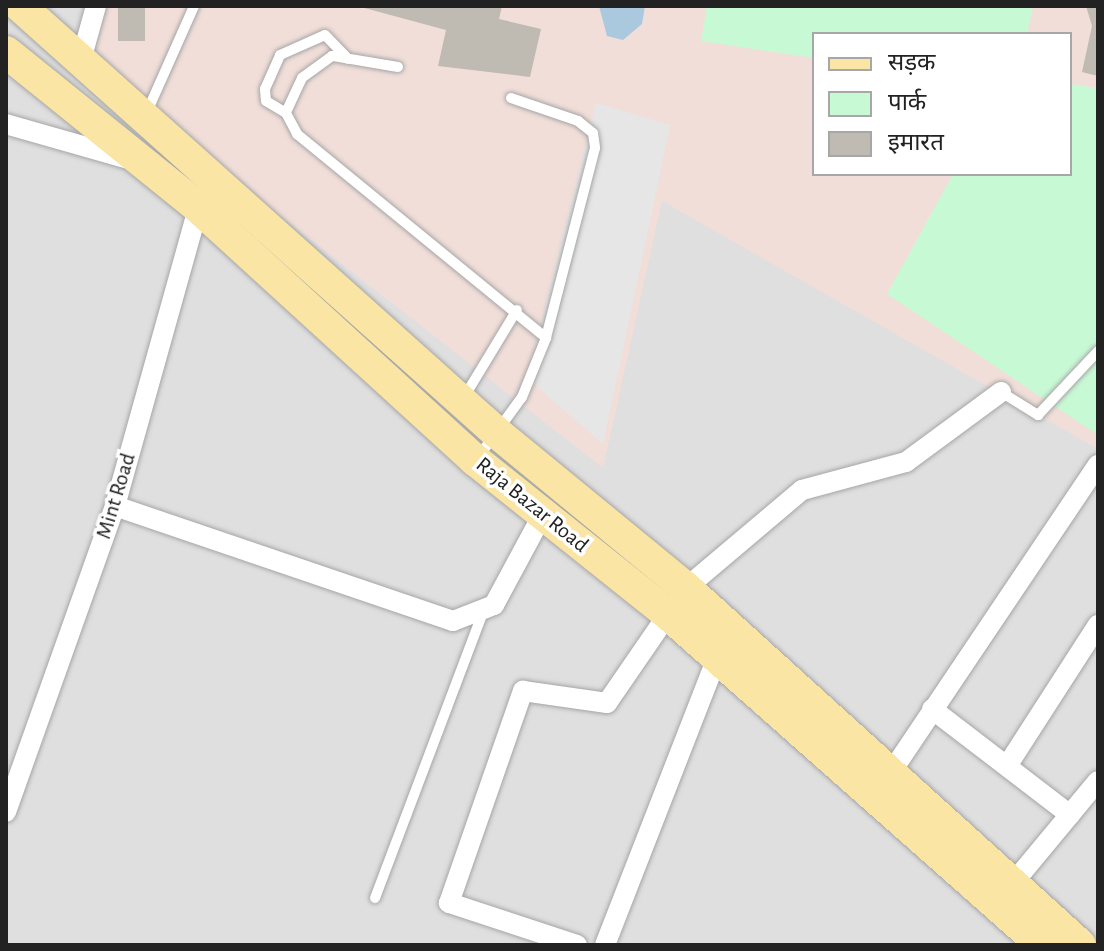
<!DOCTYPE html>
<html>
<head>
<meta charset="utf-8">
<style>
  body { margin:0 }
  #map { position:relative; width:1104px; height:951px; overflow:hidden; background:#f2f0e9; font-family:"Alegreya Sans","Noto Sans Devanagari",sans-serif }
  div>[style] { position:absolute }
  .residential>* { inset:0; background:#e0dfdf }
  .commercial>* { inset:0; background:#f1ded9 }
  .park>* { inset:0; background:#c8f9d5 }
  .parking>* { inset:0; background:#e6e6e6 }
  .water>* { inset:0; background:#aac9de }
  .building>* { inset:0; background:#bfbab2; transform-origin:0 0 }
  .roads { filter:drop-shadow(0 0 2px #a6a6a6) drop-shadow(0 0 2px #a6a6a6) }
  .lane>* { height:10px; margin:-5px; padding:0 5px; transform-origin:5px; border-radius:5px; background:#fff }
  .street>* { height:20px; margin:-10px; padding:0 10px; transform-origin:10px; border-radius:10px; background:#fff }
  .primary>* { height:32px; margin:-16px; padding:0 16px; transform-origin:16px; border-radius:16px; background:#fae5a5 }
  span { translate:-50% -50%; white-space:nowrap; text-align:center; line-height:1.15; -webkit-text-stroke:7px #fff; paint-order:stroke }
  .street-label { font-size:22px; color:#222 }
  .frame { position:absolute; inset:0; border:8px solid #222; pointer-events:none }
  .legend { position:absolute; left:812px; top:32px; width:260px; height:144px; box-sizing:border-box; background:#fff; border:2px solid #a7a7a7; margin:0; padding:10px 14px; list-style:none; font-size:24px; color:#222 }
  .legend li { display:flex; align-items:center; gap:16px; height:40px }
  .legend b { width:40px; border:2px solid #a7a7a7 }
</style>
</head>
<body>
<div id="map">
  <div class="residential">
    <i style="clip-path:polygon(evenodd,6px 6px,1098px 6px,1098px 945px,6px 945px,6px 6px,814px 34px,1070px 34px,1070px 174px,814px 174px,814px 34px)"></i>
  </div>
  <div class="commercial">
    <i style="clip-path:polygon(evenodd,97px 6px,1098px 6px,1098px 449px,662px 201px,603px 468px,81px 60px,97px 6px,814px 34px,1070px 34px,1070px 174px,814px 174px,814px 34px)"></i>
  </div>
  <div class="park">
    <i style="clip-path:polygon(707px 6px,1033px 6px,1027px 34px,814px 34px,814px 58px,701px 41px)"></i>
    <i style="clip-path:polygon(1070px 84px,1098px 88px,1098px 435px,887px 294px,953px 174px,1070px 174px)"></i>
  </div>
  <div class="parking">
    <i style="clip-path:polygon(596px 103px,670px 125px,603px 444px,527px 378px)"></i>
  </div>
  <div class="water">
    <i style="clip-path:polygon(599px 6px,645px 6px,642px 24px,623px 40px,607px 36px)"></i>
  </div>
  <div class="building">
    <i style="left:118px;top:6px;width:27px;height:35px"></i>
    <i style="clip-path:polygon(357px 6px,502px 6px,499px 19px,541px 29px,530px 77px,438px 66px,446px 30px)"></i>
    <i style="clip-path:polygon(1086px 6px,1098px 6px,1098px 76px,1082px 72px,1092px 26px)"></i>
  </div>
  <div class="roads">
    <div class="lane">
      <i style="left:398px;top:67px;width:67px;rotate:-170.5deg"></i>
      <i style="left:332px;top:56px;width:37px;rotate:144deg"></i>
      <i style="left:302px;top:78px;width:38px;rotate:115deg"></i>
      <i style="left:286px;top:113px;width:24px;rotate:62deg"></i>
      <i style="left:297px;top:134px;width:322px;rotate:39.3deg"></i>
      <i style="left:546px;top:338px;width:64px;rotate:112.1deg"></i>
      <i style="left:522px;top:397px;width:77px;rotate:126deg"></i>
      <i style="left:511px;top:98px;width:71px;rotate:18.9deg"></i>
      <i style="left:578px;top:121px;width:19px;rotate:39deg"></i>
      <i style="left:593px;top:133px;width:15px;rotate:82deg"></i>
      <i style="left:595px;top:148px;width:196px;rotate:104.5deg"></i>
      <i style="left:286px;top:113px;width:23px;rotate:-149deg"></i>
      <i style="left:266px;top:101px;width:12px;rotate:-95deg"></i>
      <i style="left:265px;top:89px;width:37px;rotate:-66deg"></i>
      <i style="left:280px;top:55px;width:49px;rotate:-24deg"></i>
      <i style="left:325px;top:35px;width:33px;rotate:46deg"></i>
      <i style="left:146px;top:114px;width:118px;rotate:-66deg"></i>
      <i style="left:1001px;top:392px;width:44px;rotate:31.9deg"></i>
      <i style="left:1038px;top:415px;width:88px;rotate:-46.8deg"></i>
      <i style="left:463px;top:399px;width:104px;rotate:-58.8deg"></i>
      <i style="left:375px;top:898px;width:303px;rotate:-69.3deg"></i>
    </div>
    <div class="street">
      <i style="left:81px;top:60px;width:56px;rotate:-74.5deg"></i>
      <i style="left:6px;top:124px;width:128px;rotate:15.9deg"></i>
      <i style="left:115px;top:506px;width:357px;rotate:18.8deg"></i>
      <i style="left:453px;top:621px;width:44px;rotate:-21.3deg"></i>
      <i style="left:494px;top:605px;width:103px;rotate:-61.7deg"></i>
      <i style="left:932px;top:709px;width:174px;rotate:37.5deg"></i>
      <i style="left:1007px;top:766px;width:168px;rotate:-57.2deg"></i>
      <i style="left:892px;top:771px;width:369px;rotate:-56.1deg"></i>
      <i style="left:6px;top:812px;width:325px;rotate:-70.4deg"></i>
      <i style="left:115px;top:506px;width:319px;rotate:-74.4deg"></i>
      <i style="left:1014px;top:882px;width:131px;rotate:-50.3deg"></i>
      <i style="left:577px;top:945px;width:135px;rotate:-161.8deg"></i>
      <i style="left:449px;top:903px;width:225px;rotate:-70.8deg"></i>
      <i style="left:523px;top:691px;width:85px;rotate:8.1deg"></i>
      <i style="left:607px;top:703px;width:140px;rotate:-55.5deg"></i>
      <i style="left:686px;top:588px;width:152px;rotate:-40.2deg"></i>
      <i style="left:802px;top:490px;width:108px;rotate:-15.1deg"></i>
      <i style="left:906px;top:462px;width:118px;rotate:-36.4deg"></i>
      <i style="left:605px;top:945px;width:305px;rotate:-68.7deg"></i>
    </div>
    <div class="primary">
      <i style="left:20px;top:6px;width:639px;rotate:41.83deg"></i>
      <i style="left:496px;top:432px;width:246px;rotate:39.4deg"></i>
      <i style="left:686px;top:588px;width:532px;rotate:42.18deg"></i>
      <i style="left:6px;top:52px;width:248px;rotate:38.9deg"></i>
      <i style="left:199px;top:208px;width:374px;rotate:42.4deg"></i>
      <i style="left:475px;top:460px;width:247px;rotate:38.6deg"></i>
      <i style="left:668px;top:614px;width:499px;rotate:41.5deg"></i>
    </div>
  </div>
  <div class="street-label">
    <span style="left:116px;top:496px;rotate:-73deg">Mint Road</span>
    <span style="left:532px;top:505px;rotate:39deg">Raja Bazar Road</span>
  </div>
  <div class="frame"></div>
  <ul class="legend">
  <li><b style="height:10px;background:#fae5a5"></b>सड़क</li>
  <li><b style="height:22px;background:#c8f9d5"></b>पार्क</li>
  <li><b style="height:22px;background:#bfbab2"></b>इमारत</li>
  </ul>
</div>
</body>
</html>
